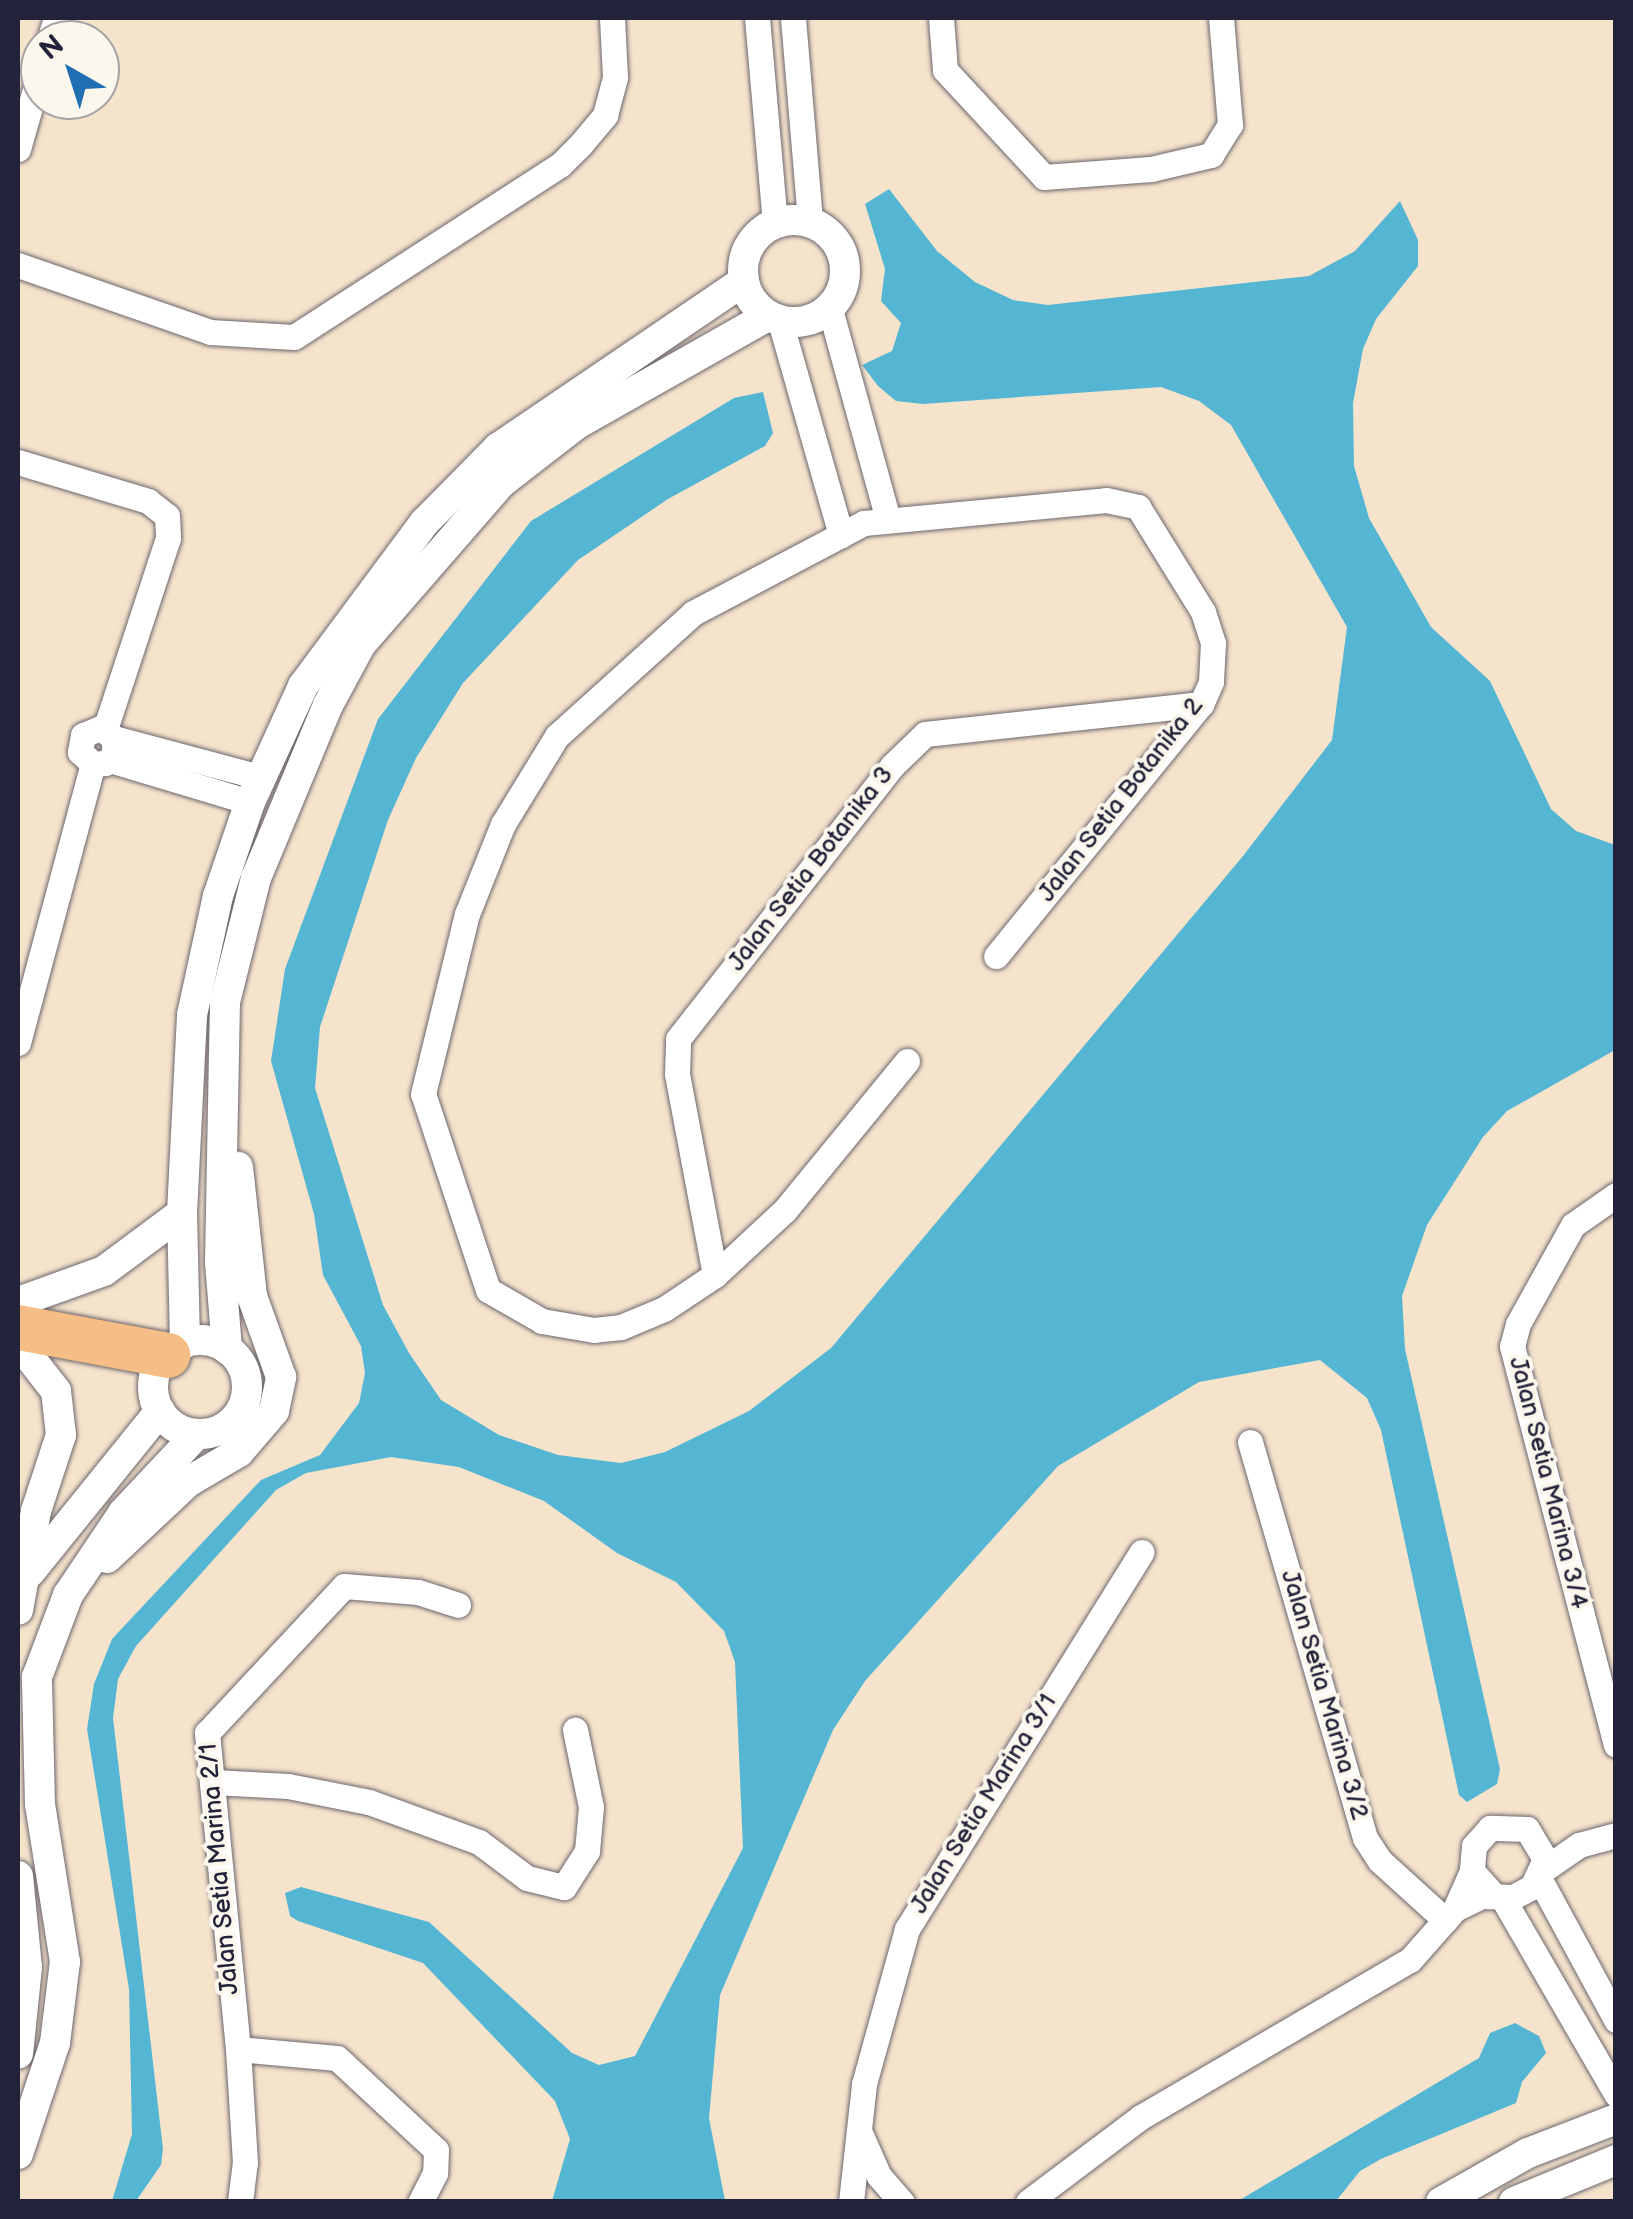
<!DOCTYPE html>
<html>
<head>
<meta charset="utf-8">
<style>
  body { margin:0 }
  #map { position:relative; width:1633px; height:2219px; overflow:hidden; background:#f6e3cc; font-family:"Balsamiq Sans",sans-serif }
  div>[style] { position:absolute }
  .water>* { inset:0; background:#54b6d3 }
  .roads { filter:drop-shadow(0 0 2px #6c666e) drop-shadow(0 0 2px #6c666e) }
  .minor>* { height:25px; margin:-12.5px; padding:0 12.5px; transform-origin:12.5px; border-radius:12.5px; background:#fff }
  .tertiary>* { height:30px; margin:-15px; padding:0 15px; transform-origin:15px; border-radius:15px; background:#fff }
  .tertiary>.ring { margin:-15px; padding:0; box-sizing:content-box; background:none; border:30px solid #fff; border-radius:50% }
  .motorway>* { height:45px; margin:-22.5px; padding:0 22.5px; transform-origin:22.5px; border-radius:22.5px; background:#f6be87 }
  span { translate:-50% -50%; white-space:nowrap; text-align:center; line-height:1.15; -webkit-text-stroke:8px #fbf7ec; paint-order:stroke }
  .street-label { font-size:25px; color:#22223b }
  .frame { position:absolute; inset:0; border:20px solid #22223b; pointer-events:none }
  .north { position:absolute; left:20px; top:20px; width:100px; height:100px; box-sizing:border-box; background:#fbf7ec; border:2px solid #a4a2a5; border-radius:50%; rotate:321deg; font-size:28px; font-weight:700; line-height:40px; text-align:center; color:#22223b }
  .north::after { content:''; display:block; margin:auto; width:35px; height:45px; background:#1f6fb2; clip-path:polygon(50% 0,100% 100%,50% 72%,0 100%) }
</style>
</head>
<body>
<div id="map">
  <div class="water">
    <i style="clip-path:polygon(889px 189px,937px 251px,975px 282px,1013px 300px,1048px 305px,1309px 276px,1355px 251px,1400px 201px,1418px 240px,1418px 266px,1376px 319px,1363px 349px,1353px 403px,1354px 466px,1369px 518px,1431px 627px,1490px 681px,1551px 809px,1576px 831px,1615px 845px,1615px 1050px,1507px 1111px,1483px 1137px,1427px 1225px,1402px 1296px,1405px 1349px,1500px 1769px,1497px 1784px,1467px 1802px,1459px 1795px,1381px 1430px,1367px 1398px,1320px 1360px,1199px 1382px,1058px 1466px,865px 1681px,833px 1730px,720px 1995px,709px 2118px,725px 2201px,552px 2201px,570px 2139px,555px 2101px,423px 1963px,298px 1921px,290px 1916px,285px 1893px,301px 1887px,429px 1922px,572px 2053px,599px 2065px,635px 2056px,743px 1848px,735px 1662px,724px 1631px,676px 1582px,617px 1553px,544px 1501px,459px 1467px,391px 1457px,306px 1473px,276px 1490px,136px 1646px,118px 1679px,113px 1718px,163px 2149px,161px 2165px,136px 2201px,112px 2201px,132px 2134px,129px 1989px,87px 1729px,94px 1684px,112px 1639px,261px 1480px,320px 1455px,359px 1403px,365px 1373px,361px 1346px,323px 1275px,314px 1214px,271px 1061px,285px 969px,378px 719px,531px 521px,734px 398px,763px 392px,773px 433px,765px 446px,668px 499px,578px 560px,463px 683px,416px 758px,388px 820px,320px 1027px,315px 1088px,383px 1305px,409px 1353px,441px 1400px,499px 1435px,558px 1455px,621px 1463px,665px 1452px,749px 1411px,831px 1348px,1243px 856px,1332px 740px,1347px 627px,1231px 425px,1199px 401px,1161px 387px,923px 404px,896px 401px,878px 386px,862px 365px,892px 351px,901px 323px,881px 301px,885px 269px,865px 204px)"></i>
    <i style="clip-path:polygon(1515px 2023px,1539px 2036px,1546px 2053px,1522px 2082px,1516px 2103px,1381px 2159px,1360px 2171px,1336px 2201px,1238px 2201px,1479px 2058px,1490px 2033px)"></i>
  </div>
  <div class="roads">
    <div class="minor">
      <i style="left:757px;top:18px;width:206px;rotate:85deg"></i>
      <i style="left:793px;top:18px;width:205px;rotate:85.2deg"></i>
      <i style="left:941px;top:18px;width:52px;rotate:85.6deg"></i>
      <i style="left:945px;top:70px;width:146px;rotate:47.2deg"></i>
      <i style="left:1044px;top:177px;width:107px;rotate:-4.3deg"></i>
      <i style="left:1151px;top:169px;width:62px;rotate:-13.1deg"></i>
      <i style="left:1211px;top:155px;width:36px;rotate:-58deg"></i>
      <i style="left:1230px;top:125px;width:107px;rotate:-94.8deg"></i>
      <i style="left:49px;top:40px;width:23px;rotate:-72deg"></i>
      <i style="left:18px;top:149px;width:80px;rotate:-74.1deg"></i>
      <i style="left:18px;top:265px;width:203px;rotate:19.2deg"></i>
      <i style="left:210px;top:332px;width:84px;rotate:3.4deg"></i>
      <i style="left:294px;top:337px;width:317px;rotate:-32.9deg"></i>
      <i style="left:560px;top:165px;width:30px;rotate:-45deg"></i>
      <i style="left:581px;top:144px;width:38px;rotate:-50deg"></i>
      <i style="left:605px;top:115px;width:39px;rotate:-75deg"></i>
      <i style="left:615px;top:77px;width:59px;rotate:-92.9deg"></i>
      <i style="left:830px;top:309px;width:219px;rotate:74.6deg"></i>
      <i style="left:780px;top:321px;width:223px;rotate:74.1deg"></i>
      <i style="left:18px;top:462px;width:136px;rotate:16.7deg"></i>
      <i style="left:148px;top:501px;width:24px;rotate:38deg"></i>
      <i style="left:167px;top:516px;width:22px;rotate:87deg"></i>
      <i style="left:168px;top:538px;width:202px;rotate:108.2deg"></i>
      <i style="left:114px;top:738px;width:17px;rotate:90deg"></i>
      <i style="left:114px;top:755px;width:12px;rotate:138deg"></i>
      <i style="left:105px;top:763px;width:12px;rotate:175deg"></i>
      <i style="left:93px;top:764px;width:18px;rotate:-137deg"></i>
      <i style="left:80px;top:752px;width:17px;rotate:-80deg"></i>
      <i style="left:83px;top:735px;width:18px;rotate:-22deg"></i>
      <i style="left:100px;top:728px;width:17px;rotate:36deg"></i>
      <i style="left:114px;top:738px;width:151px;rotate:15deg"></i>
      <i style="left:110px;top:760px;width:146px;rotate:16.7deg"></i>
      <i style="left:18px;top:1043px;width:289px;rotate:-75deg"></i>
      <i style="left:907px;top:1061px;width:193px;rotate:129.3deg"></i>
      <i style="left:785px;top:1210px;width:96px;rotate:137.1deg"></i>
      <i style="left:715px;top:1275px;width:61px;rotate:146.3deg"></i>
      <i style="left:664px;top:1309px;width:47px;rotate:157.3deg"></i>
      <i style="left:621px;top:1327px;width:27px;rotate:174deg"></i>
      <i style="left:594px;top:1330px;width:53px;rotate:-170.2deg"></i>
      <i style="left:542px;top:1321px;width:62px;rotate:-150.1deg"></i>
      <i style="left:488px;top:1290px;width:206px;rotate:-108.3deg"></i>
      <i style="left:423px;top:1094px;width:185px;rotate:-76.3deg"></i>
      <i style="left:467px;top:914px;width:97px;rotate:-68.2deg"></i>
      <i style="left:503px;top:824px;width:103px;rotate:-58.5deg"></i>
      <i style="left:557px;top:736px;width:183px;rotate:-42.1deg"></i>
      <i style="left:693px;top:613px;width:193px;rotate:-27.8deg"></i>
      <i style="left:864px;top:523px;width:243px;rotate:-5.4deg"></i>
      <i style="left:1106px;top:500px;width:33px;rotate:12deg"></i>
      <i style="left:1138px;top:507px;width:123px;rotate:58.2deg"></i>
      <i style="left:1203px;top:612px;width:33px;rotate:72deg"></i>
      <i style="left:1213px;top:643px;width:39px;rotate:93deg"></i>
      <i style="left:1211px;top:682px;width:24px;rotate:114deg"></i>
      <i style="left:1201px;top:704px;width:325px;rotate:129.1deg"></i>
      <i style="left:1616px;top:1195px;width:52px;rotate:145.1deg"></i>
      <i style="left:1573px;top:1225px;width:113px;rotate:119.1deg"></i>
      <i style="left:1518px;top:1324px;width:23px;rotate:105deg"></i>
      <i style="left:1512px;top:1346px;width:412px;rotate:75.4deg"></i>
      <i style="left:715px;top:1275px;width:205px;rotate:-100.7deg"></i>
      <i style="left:677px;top:1074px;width:35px;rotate:-88deg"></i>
      <i style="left:678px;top:1039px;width:347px;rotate:-51.9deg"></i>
      <i style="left:892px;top:766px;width:46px;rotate:-44.1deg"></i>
      <i style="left:925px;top:734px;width:278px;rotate:-6.2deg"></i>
      <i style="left:1250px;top:1442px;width:412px;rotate:73.8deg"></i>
      <i style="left:1365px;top:1838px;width:27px;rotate:57deg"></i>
      <i style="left:1380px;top:1861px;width:88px;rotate:42.2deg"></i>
      <i style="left:213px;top:1782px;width:75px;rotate:3.1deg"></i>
      <i style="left:288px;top:1786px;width:83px;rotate:11.2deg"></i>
      <i style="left:369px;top:1802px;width:117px;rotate:20deg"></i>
      <i style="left:479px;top:1842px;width:60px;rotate:36.9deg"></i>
      <i style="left:527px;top:1878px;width:38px;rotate:14deg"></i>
      <i style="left:564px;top:1887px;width:43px;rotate:-57.4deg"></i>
      <i style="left:587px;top:1851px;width:44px;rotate:-84.8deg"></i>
      <i style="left:591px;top:1807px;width:79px;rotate:-101.7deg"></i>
      <i style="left:1543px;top:1870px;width:44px;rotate:-34.8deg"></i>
      <i style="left:1579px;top:1845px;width:38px;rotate:-15deg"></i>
      <i style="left:1539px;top:1878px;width:162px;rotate:61.5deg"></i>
      <i style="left:1502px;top:1897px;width:228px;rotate:59.9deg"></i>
      <i style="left:1455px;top:1909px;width:30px;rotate:-26deg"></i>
      <i style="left:1482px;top:1896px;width:31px;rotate:2deg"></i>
      <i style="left:1513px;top:1897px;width:21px;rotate:-28deg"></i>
      <i style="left:1532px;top:1887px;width:31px;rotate:-65deg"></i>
      <i style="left:1545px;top:1859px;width:35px;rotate:-121deg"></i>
      <i style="left:1527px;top:1829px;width:37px;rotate:-178deg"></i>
      <i style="left:1490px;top:1828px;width:24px;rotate:132deg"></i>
      <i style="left:1474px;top:1846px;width:25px;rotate:95deg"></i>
      <i style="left:1472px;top:1871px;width:31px;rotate:48deg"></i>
      <i style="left:238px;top:2049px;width:99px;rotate:5.2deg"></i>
      <i style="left:337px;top:2058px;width:135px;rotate:42.9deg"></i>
      <i style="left:436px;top:2150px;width:23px;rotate:92deg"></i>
      <i style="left:435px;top:2173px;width:33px;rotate:117deg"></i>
      <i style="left:860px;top:2133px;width:47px;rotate:66.2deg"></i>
      <i style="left:879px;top:2176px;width:35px;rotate:49deg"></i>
      <i style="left:240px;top:2202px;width:39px;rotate:-83deg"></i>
      <i style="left:245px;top:2163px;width:114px;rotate:-93.5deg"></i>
      <i style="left:238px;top:2049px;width:318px;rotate:-95.6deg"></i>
      <i style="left:207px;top:1733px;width:201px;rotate:-47deg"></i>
      <i style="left:344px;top:1586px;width:74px;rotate:4.6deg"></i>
      <i style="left:418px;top:1592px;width:42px;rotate:18deg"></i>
      <i style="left:851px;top:2202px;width:119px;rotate:-83.7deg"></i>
      <i style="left:864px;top:2084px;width:161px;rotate:-74.5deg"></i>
      <i style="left:907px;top:1929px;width:444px;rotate:-58.1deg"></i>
      <i style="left:1028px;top:2202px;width:141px;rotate:-37deg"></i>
      <i style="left:1141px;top:2117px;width:311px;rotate:-30.3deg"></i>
      <i style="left:1410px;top:1960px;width:68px;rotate:-48.6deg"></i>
      <i style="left:1455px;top:1909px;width:42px;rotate:-65.9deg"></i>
    </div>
    <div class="tertiary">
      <i class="ring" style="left:743px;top:220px;width:72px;height:72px"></i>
      <i style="left:18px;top:1302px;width:91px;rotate:-19.8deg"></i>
      <i style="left:104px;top:1271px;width:97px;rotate:-36.6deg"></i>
      <i class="ring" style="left:153px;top:1340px;width:64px;height:64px"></i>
      <i style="left:185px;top:1343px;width:130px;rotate:-91.3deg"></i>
      <i style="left:182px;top:1213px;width:198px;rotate:-87.1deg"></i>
      <i style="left:192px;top:1015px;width:122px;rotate:-77.7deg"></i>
      <i style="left:218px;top:896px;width:99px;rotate:-71.2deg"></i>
      <i style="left:250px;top:802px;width:128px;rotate:-65.4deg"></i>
      <i style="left:303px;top:686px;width:204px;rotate:-53.4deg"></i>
      <i style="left:425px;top:522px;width:104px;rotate:-45.4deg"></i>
      <i style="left:498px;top:448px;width:297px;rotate:-34.2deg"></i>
      <i style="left:227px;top:1349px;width:87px;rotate:-94.6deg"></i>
      <i style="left:220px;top:1262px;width:260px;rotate:-88.9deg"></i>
      <i style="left:225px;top:1002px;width:128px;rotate:-76deg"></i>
      <i style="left:256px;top:878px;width:187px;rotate:-67.4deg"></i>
      <i style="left:328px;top:705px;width:69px;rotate:-61.6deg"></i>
      <i style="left:361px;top:644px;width:213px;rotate:-49deg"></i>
      <i style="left:501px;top:483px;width:96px;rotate:-37.8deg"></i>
      <i style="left:577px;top:424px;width:219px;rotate:-29.5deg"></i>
      <i style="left:107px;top:1558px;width:111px;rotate:-43.2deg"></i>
      <i style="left:188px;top:1482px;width:59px;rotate:-30.5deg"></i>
      <i style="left:239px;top:1452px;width:54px;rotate:-49.5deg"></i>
      <i style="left:274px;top:1411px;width:35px;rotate:-78deg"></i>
      <i style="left:281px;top:1377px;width:86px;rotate:-109.7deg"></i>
      <i style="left:252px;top:1296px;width:130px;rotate:-96.2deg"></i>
      <i style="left:30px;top:1572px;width:207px;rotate:-51.1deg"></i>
      <i style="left:18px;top:1610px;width:101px;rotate:-79.7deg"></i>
      <i style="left:36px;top:1511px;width:80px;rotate:-71.8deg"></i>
      <i style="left:61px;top:1435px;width:44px;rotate:-96.5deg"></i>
      <i style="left:56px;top:1391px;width:58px;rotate:-128deg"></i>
      <i style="left:18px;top:1876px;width:91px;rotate:84.4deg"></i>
      <i style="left:27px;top:1967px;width:87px;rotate:95.9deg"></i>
      <i style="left:18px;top:2154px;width:117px;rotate:-71.6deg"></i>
      <i style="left:55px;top:2043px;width:82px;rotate:-83deg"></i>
      <i style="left:65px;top:1962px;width:160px;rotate:-99deg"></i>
      <i style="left:40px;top:1804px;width:127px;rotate:-91.4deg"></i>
      <i style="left:37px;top:1677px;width:88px;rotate:-69.3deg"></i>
      <i style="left:68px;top:1595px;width:99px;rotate:-56.1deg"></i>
      <i style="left:123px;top:1513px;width:108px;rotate:-46.9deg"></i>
      <i style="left:1441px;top:2202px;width:100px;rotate:-29.4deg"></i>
      <i style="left:1528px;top:2153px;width:94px;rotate:-21.1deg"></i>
      <i style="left:1514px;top:2202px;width:110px;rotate:-22.4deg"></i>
    </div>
    <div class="motorway">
      <i style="left:18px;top:1327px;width:152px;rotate:10.6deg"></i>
    </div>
  </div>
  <div class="street-label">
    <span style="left:1121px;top:800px;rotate:-52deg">Jalan Setia Botanika 2</span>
    <span style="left:811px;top:869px;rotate:-52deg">Jalan Setia Botanika 3</span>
    <span style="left:1548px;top:1483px;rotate:76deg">Jalan Setia Marina 3/4</span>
    <span style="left:1324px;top:1695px;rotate:74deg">Jalan Setia Marina 3/2</span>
    <span style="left:984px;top:1804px;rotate:-58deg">Jalan Setia Marina 3/1</span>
    <span style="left:220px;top:1869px;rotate:-95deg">Jalan Setia Marina 2/1</span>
  </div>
  <div class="frame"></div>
  <div class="north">N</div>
</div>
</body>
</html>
